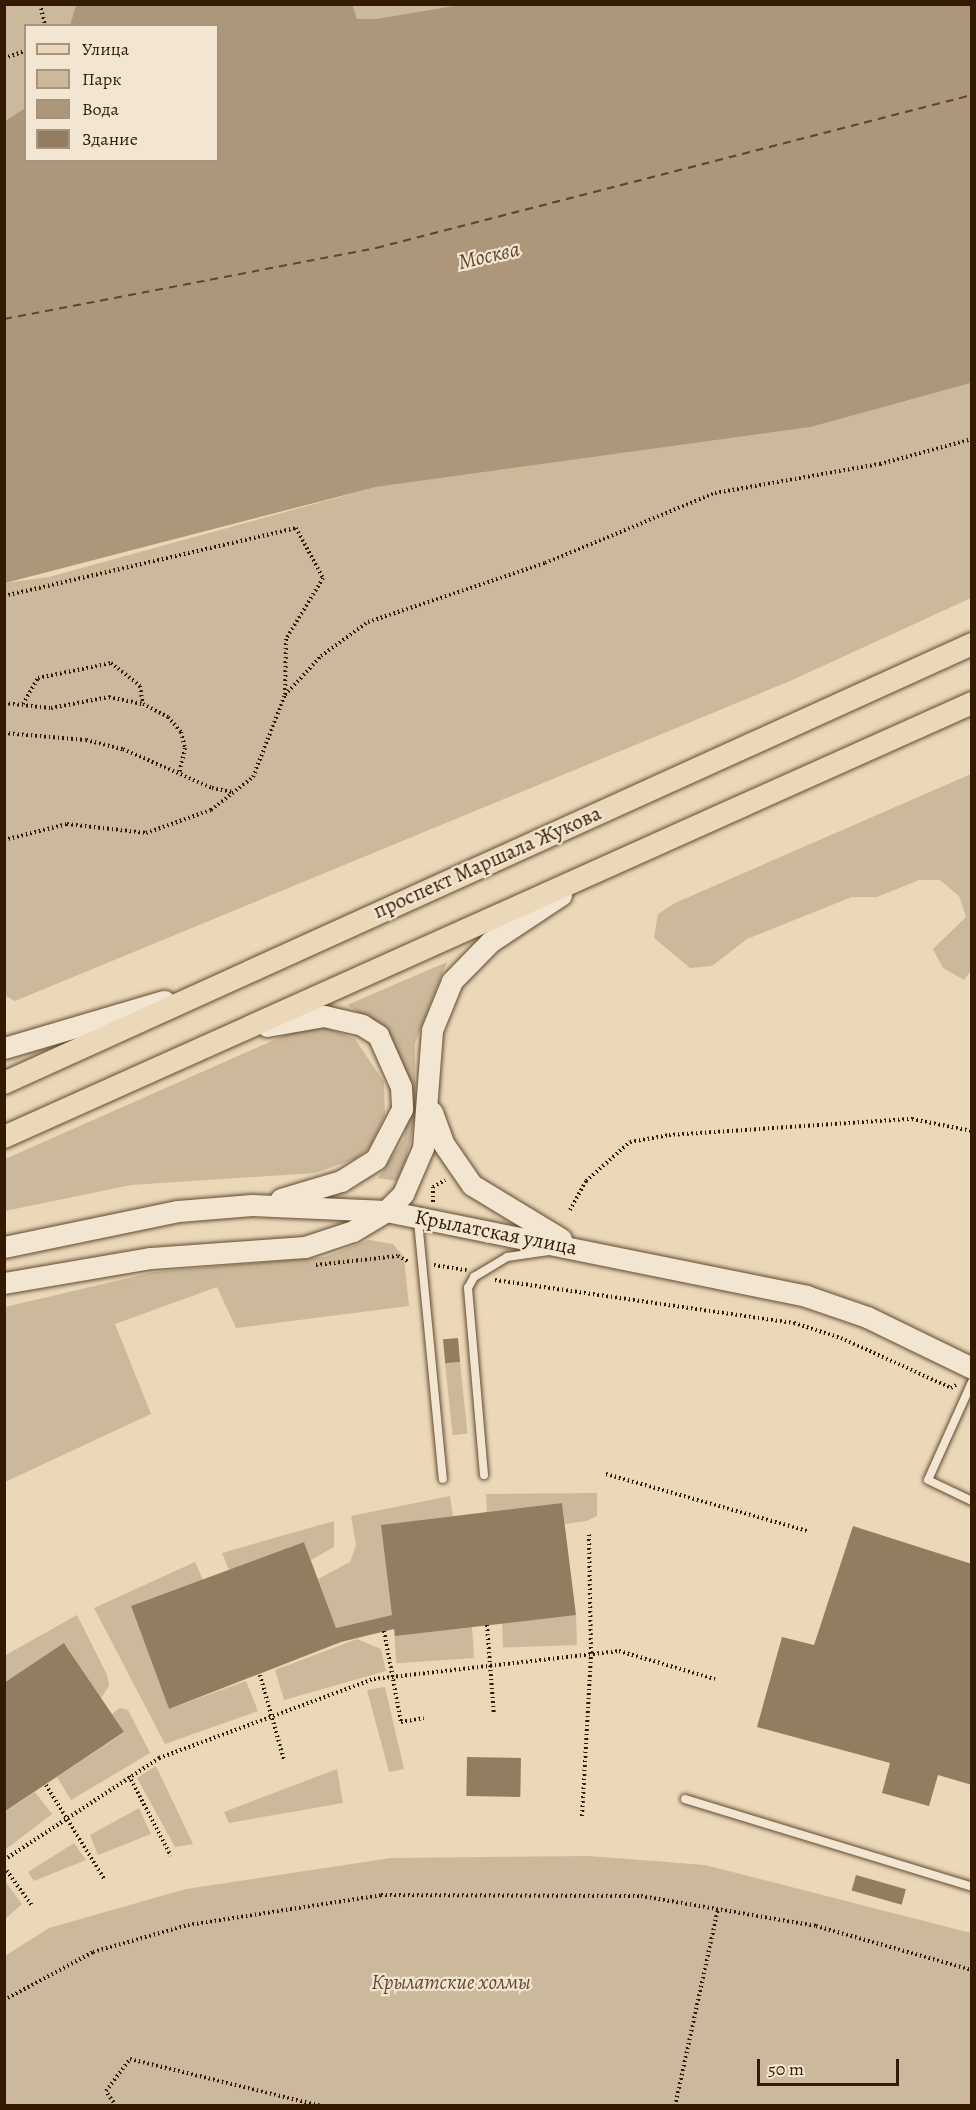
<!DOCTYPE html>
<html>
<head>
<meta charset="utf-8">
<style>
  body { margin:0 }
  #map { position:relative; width:976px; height:2110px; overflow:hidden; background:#ebd8b9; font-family:Alegreya,serif }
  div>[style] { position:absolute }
  .green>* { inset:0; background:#ccb89a; transform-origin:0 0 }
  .water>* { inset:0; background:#ad977a }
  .ferry>* { height:1.5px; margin-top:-0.75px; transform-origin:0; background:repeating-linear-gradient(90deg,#5e462b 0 8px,transparent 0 14px) }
  .building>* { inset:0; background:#937d61; transform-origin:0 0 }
  .path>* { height:4px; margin-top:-2px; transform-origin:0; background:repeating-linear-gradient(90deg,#341a01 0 1.5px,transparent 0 4.5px) }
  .roads { filter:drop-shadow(0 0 2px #624a2f) drop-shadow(0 0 2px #624a2f) }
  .lane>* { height:8px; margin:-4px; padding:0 4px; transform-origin:4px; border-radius:4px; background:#f2e6d2 }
  .secondary>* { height:21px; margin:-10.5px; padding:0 10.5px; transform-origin:10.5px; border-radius:10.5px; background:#f2e6d2 }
  .primary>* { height:22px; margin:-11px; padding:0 11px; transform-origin:11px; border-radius:11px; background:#ebd8b9 }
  span { translate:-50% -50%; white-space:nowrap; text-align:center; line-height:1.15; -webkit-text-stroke:4.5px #f2e6d2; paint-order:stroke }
  .street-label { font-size:21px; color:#341a01 }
  .park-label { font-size:21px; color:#62492f; font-style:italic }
  .water-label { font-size:22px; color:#5e462b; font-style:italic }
  .frame { position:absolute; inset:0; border:6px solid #341a01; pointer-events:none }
  .legend { position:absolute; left:24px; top:24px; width:195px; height:138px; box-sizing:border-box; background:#f2e6d2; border:2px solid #a6947e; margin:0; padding:8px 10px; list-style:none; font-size:18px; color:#341a01 }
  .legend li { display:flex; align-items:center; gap:12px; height:30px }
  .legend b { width:30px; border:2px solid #a6947e }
  .scale { position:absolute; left:757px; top:2059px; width:142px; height:27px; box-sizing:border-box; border:3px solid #341a01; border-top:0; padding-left:8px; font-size:18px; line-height:21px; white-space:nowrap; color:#341a01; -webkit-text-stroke:4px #f2e6d2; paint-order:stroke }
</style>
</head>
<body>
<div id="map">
  <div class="green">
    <i style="clip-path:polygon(5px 5px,76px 5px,70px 25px,26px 26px,25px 108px,5px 121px)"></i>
    <i style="clip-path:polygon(352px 5px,466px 5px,376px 19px,357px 19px)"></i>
    <i style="clip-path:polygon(971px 383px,971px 598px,790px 681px,15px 1001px,4px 995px,4px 583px,49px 577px,376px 487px,811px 427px)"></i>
    <i style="clip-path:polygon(971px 774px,972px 969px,964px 980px,943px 968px,933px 949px,966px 917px,959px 896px,940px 880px,919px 880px,877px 897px,852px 897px,747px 939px,712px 966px,690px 968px,654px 938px,658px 914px,675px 903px)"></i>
    <i style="clip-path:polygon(447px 962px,415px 1043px,415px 1118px,406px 1160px,396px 1181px,378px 1178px,404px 1139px,409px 1084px,386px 1030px,347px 1005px)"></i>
    <i style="clip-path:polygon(327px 1028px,355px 1039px,384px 1082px,385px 1115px,370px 1147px,355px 1159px,315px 1173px,131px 1185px,5px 1211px,5px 1159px,297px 1030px)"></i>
    <i style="clip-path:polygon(369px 1240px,393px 1244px,404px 1257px,409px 1306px,236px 1328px,217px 1287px,115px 1324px,151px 1414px,5px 1482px,5px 1307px,154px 1272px,325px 1257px)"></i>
    <i style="left:460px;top:1362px;width:72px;height:15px;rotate:84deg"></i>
    <i style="clip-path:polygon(597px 1493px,597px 1516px,586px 1521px,565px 1524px,562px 1503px,487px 1512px,486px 1494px)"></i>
    <i style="clip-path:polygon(450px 1496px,453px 1517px,392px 1615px,336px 1628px,318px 1579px,350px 1562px,356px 1545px,351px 1516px)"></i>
    <i style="clip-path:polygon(334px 1521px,334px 1547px,311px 1560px,304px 1542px,229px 1570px,222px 1553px)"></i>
    <i style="clip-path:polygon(195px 1562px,203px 1580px,131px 1606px,169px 1709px,246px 1681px,258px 1711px,165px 1744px,94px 1608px)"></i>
    <i style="clip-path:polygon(77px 1615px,107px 1675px,109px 1686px,101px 1698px,65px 1644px,5px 1683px,4px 1656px)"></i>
    <i style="left:576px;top:1615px;width:30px;height:74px;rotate:88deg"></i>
    <i style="left:472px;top:1627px;width:31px;height:78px;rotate:86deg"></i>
    <i style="clip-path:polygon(357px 1639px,381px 1649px,386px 1671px,284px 1700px,275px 1670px)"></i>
    <i style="clip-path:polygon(385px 1687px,404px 1769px,389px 1772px,367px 1690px)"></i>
    <i style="clip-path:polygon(120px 1708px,128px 1710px,150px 1753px,71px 1800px,57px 1777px,124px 1733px,112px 1714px)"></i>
    <i style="clip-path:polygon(156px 1766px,193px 1844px,175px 1847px,137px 1778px)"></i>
    <i style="clip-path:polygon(337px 1769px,343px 1803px,229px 1823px,224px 1812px)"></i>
    <i style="clip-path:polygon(35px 1792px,52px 1814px,5px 1850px,5px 1812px)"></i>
    <i style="clip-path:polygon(139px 1808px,151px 1834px,98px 1855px,90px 1835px)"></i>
    <i style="clip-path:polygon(74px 1843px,86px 1860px,34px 1881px,28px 1872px)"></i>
    <i style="clip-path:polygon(589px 1856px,705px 1865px,971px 1933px,971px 2105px,5px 2105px,5px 1956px,49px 1928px,186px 1889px,391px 1858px)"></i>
    <i style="clip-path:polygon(4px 1880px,22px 1904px,5px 1919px,4px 1919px)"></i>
  </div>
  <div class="water">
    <i style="clip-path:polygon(352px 4px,357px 19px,376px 19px,466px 4px,971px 5px,971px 383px,811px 427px,376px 487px,5px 583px,5px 121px,25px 108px,26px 160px,218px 160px,218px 26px,70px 25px,76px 5px)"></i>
  </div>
  <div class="ferry">
    <i style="left:4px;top:319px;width:379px;rotate:-10.8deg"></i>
    <i style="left:376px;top:248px;width:615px;rotate:-14.4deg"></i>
  </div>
  <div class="building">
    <i style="left:458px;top:1338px;width:24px;height:15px;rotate:85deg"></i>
    <i style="clip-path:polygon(562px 1503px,576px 1615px,395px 1636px,394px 1629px,341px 1642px,169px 1709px,131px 1606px,304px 1542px,336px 1628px,392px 1615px,381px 1525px)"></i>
    <i style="clip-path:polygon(853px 1526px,972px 1564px,972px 1785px,938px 1775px,929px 1806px,882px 1793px,890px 1763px,757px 1727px,782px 1637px,814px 1645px)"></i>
    <i style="clip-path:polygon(64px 1643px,124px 1732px,4px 1812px,4px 1683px)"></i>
    <i style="left:467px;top:1757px;width:54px;height:39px;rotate:1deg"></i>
    <i style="left:856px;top:1875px;width:52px;height:16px;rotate:16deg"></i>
  </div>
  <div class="path">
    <i style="left:40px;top:4px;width:23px;rotate:77deg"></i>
    <i style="left:4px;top:58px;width:23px;rotate:-18deg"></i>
    <i style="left:4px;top:596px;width:300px;rotate:-13.1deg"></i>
    <i style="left:296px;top:528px;width:57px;rotate:61.6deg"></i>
    <i style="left:323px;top:578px;width:71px;rotate:121.2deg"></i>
    <i style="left:286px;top:639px;width:56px;rotate:91deg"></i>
    <i style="left:4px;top:703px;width:47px;rotate:6.1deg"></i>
    <i style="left:51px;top:708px;width:59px;rotate:-10.7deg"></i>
    <i style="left:109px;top:697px;width:35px;rotate:12deg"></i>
    <i style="left:143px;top:704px;width:28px;rotate:27deg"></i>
    <i style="left:168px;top:717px;width:20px;rotate:49deg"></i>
    <i style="left:181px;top:732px;width:16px;rotate:76deg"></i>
    <i style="left:185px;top:748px;width:26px;rotate:103deg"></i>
    <i style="left:23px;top:704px;width:30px;rotate:-60deg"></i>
    <i style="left:38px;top:678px;width:75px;rotate:-11.6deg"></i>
    <i style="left:111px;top:663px;width:37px;rotate:38deg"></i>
    <i style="left:140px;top:686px;width:18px;rotate:81deg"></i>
    <i style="left:4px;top:733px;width:82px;rotate:4.9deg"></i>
    <i style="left:86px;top:740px;width:38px;rotate:14deg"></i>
    <i style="left:123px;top:749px;width:97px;rotate:23.7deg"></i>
    <i style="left:212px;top:788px;width:21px;rotate:11deg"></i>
    <i style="left:4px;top:840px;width:65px;rotate:-14.3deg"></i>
    <i style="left:67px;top:824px;width:80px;rotate:6.5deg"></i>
    <i style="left:146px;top:833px;width:69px;rotate:-19.5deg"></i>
    <i style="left:211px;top:810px;width:53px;rotate:-38.2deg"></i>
    <i style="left:253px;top:777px;width:88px;rotate:-68.7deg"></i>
    <i style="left:285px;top:695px;width:53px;rotate:-47.3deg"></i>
    <i style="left:321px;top:656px;width:58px;rotate:-35.9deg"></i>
    <i style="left:368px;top:622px;width:187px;rotate:-18.4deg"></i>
    <i style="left:545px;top:563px;width:184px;rotate:-22.4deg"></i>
    <i style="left:715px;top:493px;width:168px;rotate:-10deg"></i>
    <i style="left:880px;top:464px;width:95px;rotate:-15.2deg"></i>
    <i style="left:433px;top:1202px;width:15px;rotate:-90deg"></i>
    <i style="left:433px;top:1187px;width:14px;rotate:-30deg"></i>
    <i style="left:570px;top:1210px;width:33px;rotate:-61deg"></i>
    <i style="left:586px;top:1181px;width:59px;rotate:-41.6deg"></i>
    <i style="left:630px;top:1142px;width:40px;rotate:-10deg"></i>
    <i style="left:669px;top:1135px;width:244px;rotate:-3.8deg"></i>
    <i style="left:912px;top:1119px;width:61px;rotate:11.3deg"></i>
    <i style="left:316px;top:1265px;width:82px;rotate:-6.3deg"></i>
    <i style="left:398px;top:1256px;width:13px;rotate:29deg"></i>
    <i style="left:434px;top:1265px;width:33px;rotate:9deg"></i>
    <i style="left:495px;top:1280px;width:302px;rotate:8.2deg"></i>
    <i style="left:794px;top:1323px;width:49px;rotate:17.7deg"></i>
    <i style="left:841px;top:1338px;width:121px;rotate:24.4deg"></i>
    <i style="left:951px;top:1388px;width:6px;rotate:-31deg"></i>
    <i style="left:606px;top:1474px;width:209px;rotate:15.8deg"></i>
    <i style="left:487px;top:1625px;width:90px;rotate:85.6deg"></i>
    <i style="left:384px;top:1631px;width:93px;rotate:79.4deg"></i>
    <i style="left:401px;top:1722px;width:23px;rotate:-10deg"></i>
    <i style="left:260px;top:1675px;width:88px;rotate:74.2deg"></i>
    <i style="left:129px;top:1776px;width:90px;rotate:62.3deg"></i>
    <i style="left:46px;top:1785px;width:112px;rotate:58.2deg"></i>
    <i style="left:582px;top:1816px;width:163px;rotate:-86.8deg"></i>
    <i style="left:591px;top:1653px;width:119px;rotate:-91deg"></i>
    <i style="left:4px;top:1860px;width:186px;rotate:-33.3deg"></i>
    <i style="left:159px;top:1758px;width:229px;rotate:-20.2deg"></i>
    <i style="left:374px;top:1679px;width:247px;rotate:-6.5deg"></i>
    <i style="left:619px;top:1651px;width:100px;rotate:16.3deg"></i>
    <i style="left:4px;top:1867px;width:49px;rotate:54.1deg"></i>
    <i style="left:4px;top:2000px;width:101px;rotate:-28.3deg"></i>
    <i style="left:93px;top:1952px;width:99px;rotate:-15.9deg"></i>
    <i style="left:188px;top:1925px;width:195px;rotate:-8.8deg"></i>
    <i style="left:381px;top:1895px;width:260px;rotate:0.2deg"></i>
    <i style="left:641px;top:1896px;width:178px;rotate:9.7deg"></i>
    <i style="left:816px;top:1926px;width:162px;rotate:15.8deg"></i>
    <i style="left:116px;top:2106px;width:18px;rotate:-124deg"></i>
    <i style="left:106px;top:2091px;width:40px;rotate:-53deg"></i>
    <i style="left:130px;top:2059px;width:197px;rotate:13.8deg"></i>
    <i style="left:675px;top:2106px;width:202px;rotate:-77.7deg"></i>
  </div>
  <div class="roads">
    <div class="lane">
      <i style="left:418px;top:1221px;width:259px;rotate:84.5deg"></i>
      <i style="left:972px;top:1382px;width:107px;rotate:114.2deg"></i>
      <i style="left:928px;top:1480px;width:49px;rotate:25.5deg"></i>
      <i style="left:484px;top:1475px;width:188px;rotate:-94.9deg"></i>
      <i style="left:468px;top:1288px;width:13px;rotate:-61deg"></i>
      <i style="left:474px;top:1277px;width:39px;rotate:-31deg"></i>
      <i style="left:507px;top:1257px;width:42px;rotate:-8.1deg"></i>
      <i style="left:685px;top:1799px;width:300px;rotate:17deg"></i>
    </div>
    <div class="secondary">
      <i style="left:267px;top:1026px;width:58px;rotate:-10deg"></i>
      <i style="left:324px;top:1016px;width:39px;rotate:13deg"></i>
      <i style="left:362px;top:1025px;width:19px;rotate:32deg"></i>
      <i style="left:378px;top:1035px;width:57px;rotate:66.1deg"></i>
      <i style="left:401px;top:1087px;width:22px;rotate:87deg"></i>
      <i style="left:402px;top:1109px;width:56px;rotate:117.5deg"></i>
      <i style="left:376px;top:1159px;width:41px;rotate:147.8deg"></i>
      <i style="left:341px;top:1181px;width:63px;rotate:163.3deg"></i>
      <i style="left:4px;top:1048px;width:167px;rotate:-16.4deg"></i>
      <i style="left:432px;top:1112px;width:33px;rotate:70deg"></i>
      <i style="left:443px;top:1143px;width:51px;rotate:55.4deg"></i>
      <i style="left:472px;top:1185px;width:104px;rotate:31.2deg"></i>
      <i style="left:4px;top:1247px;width:178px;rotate:-11.7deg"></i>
      <i style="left:178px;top:1211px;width:74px;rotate:-4.6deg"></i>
      <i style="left:252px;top:1205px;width:134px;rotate:2.6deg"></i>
      <i style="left:386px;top:1211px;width:429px;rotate:11.4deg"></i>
      <i style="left:806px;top:1296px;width:65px;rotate:19deg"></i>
      <i style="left:867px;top:1317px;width:117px;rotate:25.9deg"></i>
      <i style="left:4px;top:1283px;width:149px;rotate:-9.7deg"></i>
      <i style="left:151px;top:1258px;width:154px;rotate:-4.1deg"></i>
      <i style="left:305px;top:1247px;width:51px;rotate:-18.4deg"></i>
      <i style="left:353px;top:1231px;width:39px;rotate:-31deg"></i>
      <i style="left:386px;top:1211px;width:24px;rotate:-45deg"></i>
      <i style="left:403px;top:1194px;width:50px;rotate:-66.5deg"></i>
      <i style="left:423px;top:1148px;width:118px;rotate:-85.6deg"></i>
      <i style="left:432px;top:1030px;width:53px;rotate:-67.8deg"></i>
      <i style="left:452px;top:981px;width:54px;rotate:-45.7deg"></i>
      <i style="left:490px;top:942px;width:85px;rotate:-33.5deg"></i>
    </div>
    <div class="primary">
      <i style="left:4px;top:1083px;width:1063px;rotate:-24.39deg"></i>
      <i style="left:4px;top:1137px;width:1061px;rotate:-24.15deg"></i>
    </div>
  </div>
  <div class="street-label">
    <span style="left:487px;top:862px;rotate:-24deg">проспект Маршала Жукова</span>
    <span style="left:496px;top:1232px;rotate:11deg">Крылатская улица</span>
  </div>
  <div class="park-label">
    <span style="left:451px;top:1982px">Крылатские холмы</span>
  </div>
  <div class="water-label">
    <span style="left:489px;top:256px;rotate:-13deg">Москва</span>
  </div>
  <div class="frame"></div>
  <ul class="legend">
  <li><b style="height:8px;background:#ebd8b9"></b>Улица</li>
  <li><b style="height:16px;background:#ccb89a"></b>Парк</li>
  <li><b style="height:16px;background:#ad977a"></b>Вода</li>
  <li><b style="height:16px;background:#937d61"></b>Здание</li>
  </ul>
  <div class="scale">50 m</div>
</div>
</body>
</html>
